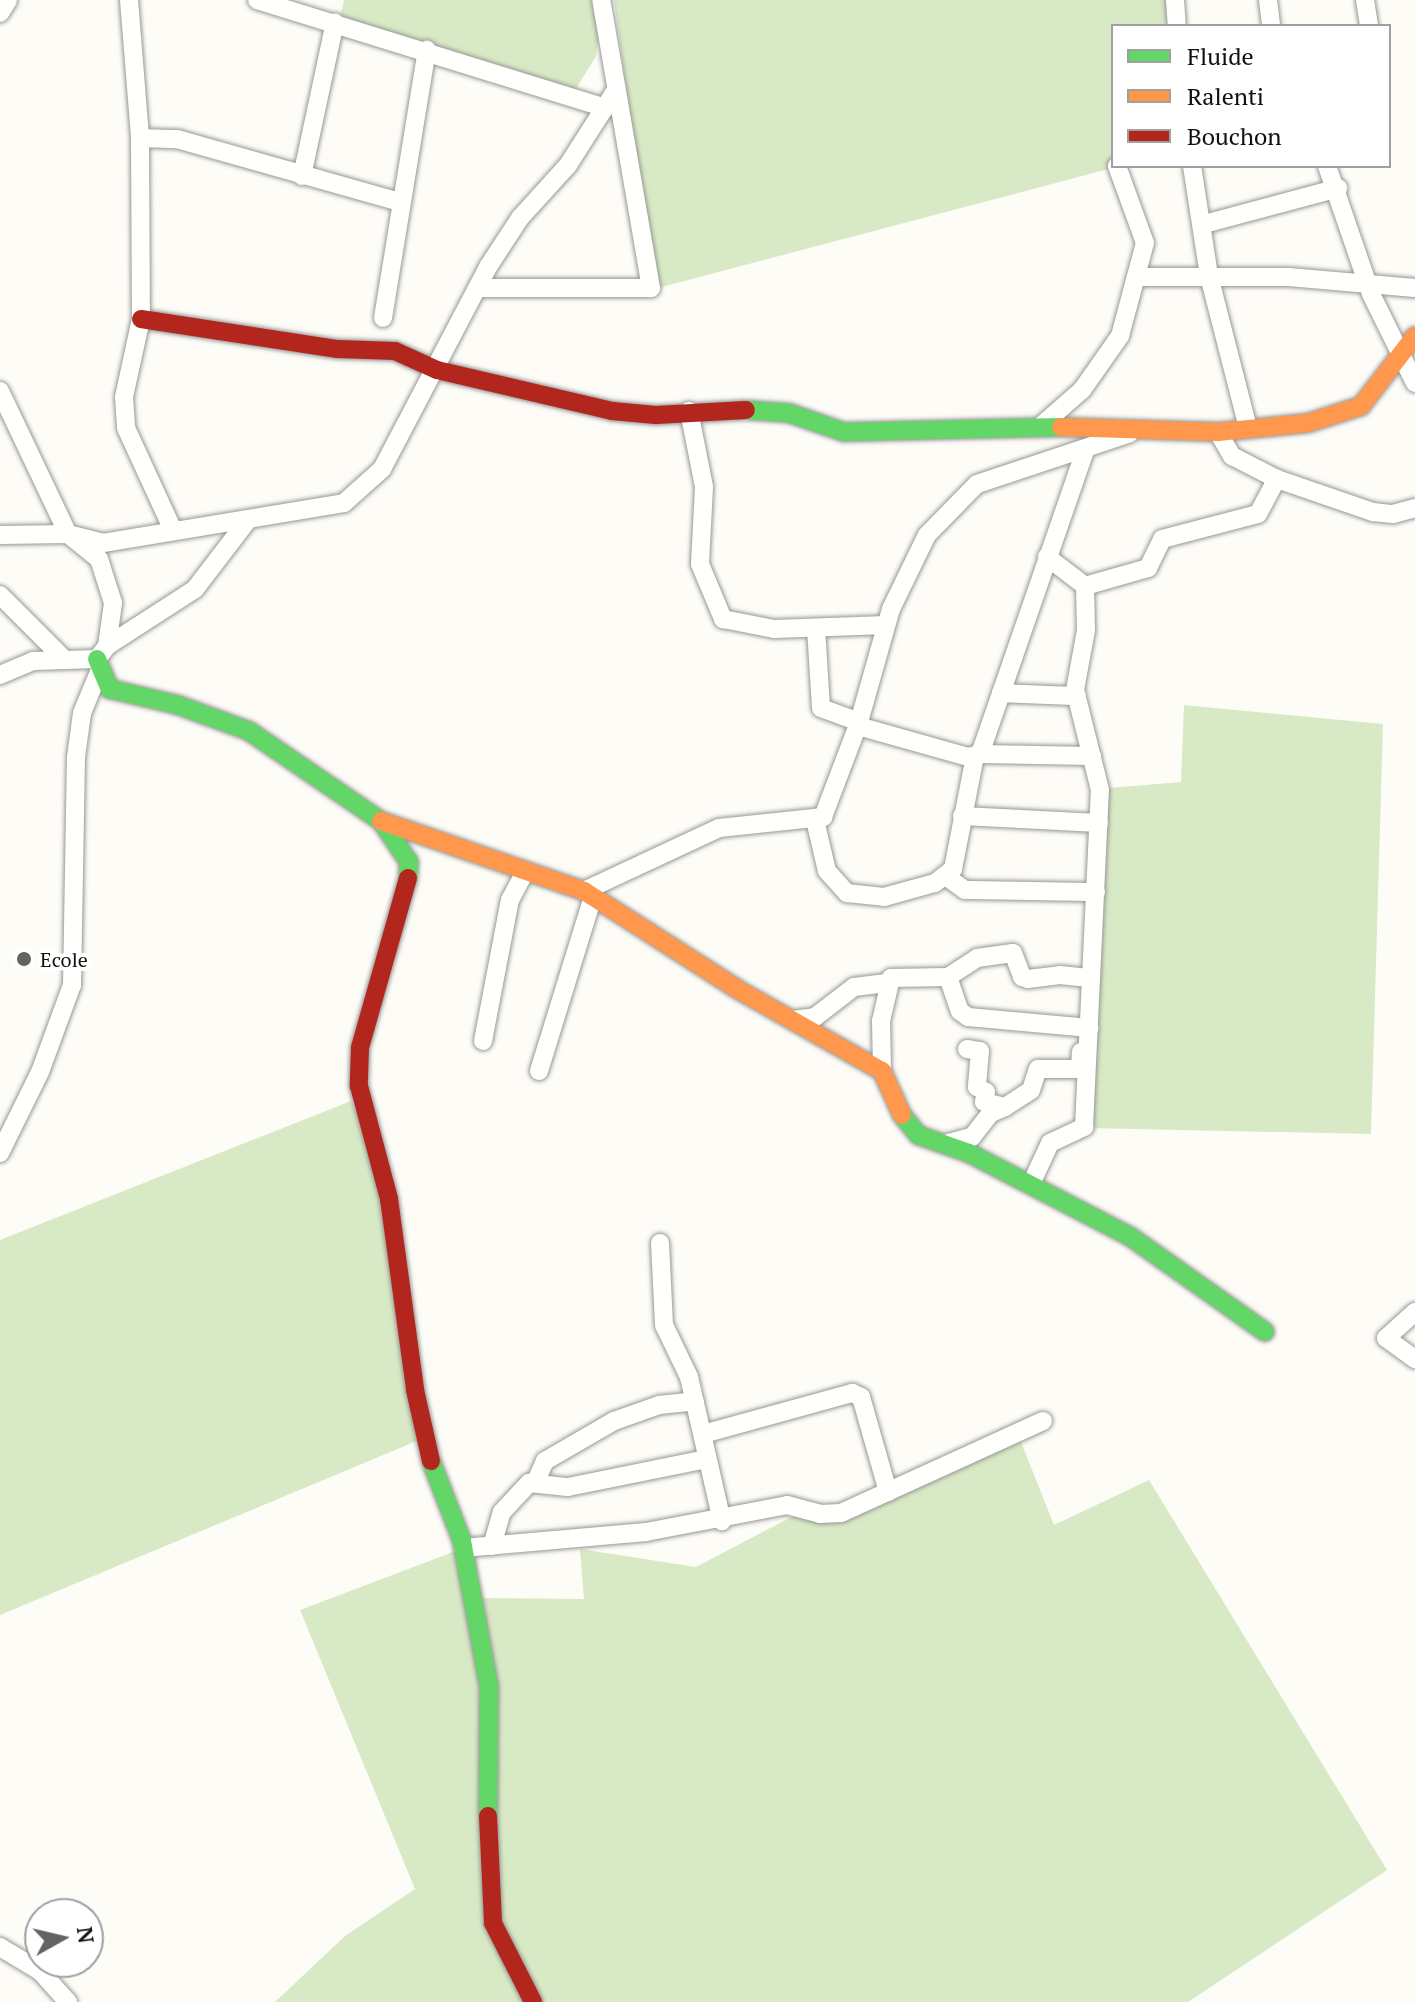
<!DOCTYPE html>
<html>
<head>
<meta charset="utf-8">
<style>
  body { margin:0 }
  #map { position:relative; width:1415px; height:2002px; overflow:hidden; background:#fdfcf7; font-family:"PT Serif",serif }
  div>[style] { position:absolute }
  .forest>* { inset:0; background:#d8eac5 }
  .roads { filter:drop-shadow(0 0 2px #979795) drop-shadow(0 0 2px #979795) }
  .street>* { height:18px; margin:-9px; padding:0 9px; transform-origin:9px; border-radius:9px; background:#fffffe }
  .fast>* { height:18px; margin:-9px; padding:0 9px; transform-origin:9px; border-radius:9px; background:#63d668 }
  .slow>* { height:18px; margin:-9px; padding:0 9px; transform-origin:9px; border-radius:9px; background:#ff974d }
  .jam>* { height:18px; margin:-9px; padding:0 9px; transform-origin:9px; border-radius:9px; background:#b3261e }
  .dots>* { width:22px; height:22px; translate:-50% -50%; box-sizing:border-box; border:4px solid #fff; border-radius:50% }
  span { translate:-50% -50%; white-space:nowrap; text-align:center; line-height:1.15; -webkit-text-stroke:8px #fff; paint-order:stroke }
  .poi-label { font-size:20px; color:#111 }
  .left { translate:0 -50%; text-align:left }
  .legend { position:absolute; left:1111px; top:24px; width:280px; height:144px; box-sizing:border-box; background:#fff; border:2px solid #a0a0a0; margin:0; padding:10px 14px; list-style:none; font-size:24px; color:#111 }
  .legend li { display:flex; align-items:center; gap:16px; height:40px }
  .legend b { width:40px; border:2px solid #a0a0a0 }
  .north { position:absolute; left:24px; top:1898px; width:80px; height:80px; box-sizing:border-box; background:#fff; border:2px solid #a0a0a0; border-radius:50%; rotate:82deg; font-size:22px; font-weight:700; line-height:32px; text-align:center; color:#111 }
  .north::after { content:''; display:block; margin:auto; width:28px; height:36px; background:#646362; clip-path:polygon(50% 0,100% 100%,50% 72%,0 100%) }
</style>
</head>
<body>
<div id="map">
  <div class="forest">
    <i style="clip-path:polygon(344px 0,596px 0,600px 26px,596px 56px,574px 92px,339px 22px)"></i>
    <i style="clip-path:polygon(614px 0,1171px 0,1174px 26px,1113px 26px,1113px 166px,1120px 166px,654px 289px)"></i>
    <i style="clip-path:polygon(1184px 705px,1383px 724px,1371px 1134px,1087px 1128px,1109px 788px,1181px 782px)"></i>
    <i style="clip-path:polygon(351px 1101px,379px 1163px,424px 1438px,0 1615px,0 1240px)"></i>
    <i style="clip-path:polygon(1011px 1434px,1021px 1442px,1054px 1525px,1149px 1480px,1387px 1870px,1188px 2002px,275px 2002px,345px 1936px,415px 1889px,300px 1610px,461px 1549px,473px 1598px,584px 1599px,580px 1549px,696px 1567px,797px 1514px,843px 1508px)"></i>
  </div>
  <div class="roads">
    <div class="street">
      <i style="left:129px;top:0;width:138px;rotate:85.4deg"></i>
      <i style="left:140px;top:138px;width:181px;rotate:89.7deg"></i>
      <i style="left:141px;top:319px;width:80px;rotate:102.3deg"></i>
      <i style="left:124px;top:397px;width:31px;rotate:86deg"></i>
      <i style="left:126px;top:428px;width:110px;rotate:65.3deg"></i>
      <i style="left:257px;top:0;width:365px;rotate:17.2deg"></i>
      <i style="left:1175px;top:0;width:26px;rotate:86deg"></i>
      <i style="left:1268px;top:0;width:26px;rotate:83deg"></i>
      <i style="left:1365px;top:0;width:26px;rotate:81deg"></i>
      <i style="left:0;top:13px;width:15px;rotate:-58deg"></i>
      <i style="left:140px;top:138px;width:37px;rotate:2deg"></i>
      <i style="left:177px;top:139px;width:232px;rotate:15.8deg"></i>
      <i style="left:1192px;top:166px;width:111px;rotate:81.2deg"></i>
      <i style="left:1209px;top:276px;width:157px;rotate:75.6deg"></i>
      <i style="left:1327px;top:166px;width:135px;rotate:71deg"></i>
      <i style="left:1371px;top:294px;width:99px;rotate:63.7deg"></i>
      <i style="left:302px;top:176px;width:157px;rotate:-77.9deg"></i>
      <i style="left:1204px;top:224px;width:139px;rotate:-15deg"></i>
      <i style="left:1136px;top:277px;width:153px"></i>
      <i style="left:1289px;top:277px;width:126px;rotate:5deg"></i>
      <i style="left:478px;top:288px;width:173px"></i>
      <i style="left:651px;top:288px;width:292px;rotate:-99.8deg"></i>
      <i style="left:383px;top:318px;width:272px;rotate:-80.7deg"></i>
      <i style="left:0;top:391px;width:158px;rotate:64.6deg"></i>
      <i style="left:68px;top:534px;width:40px;rotate:39deg"></i>
      <i style="left:99px;top:559px;width:46px;rotate:72.3deg"></i>
      <i style="left:113px;top:603px;width:43px;rotate:97.9deg"></i>
      <i style="left:689px;top:411px;width:77px;rotate:78.8deg"></i>
      <i style="left:704px;top:487px;width:77px;rotate:93deg"></i>
      <i style="left:700px;top:564px;width:60px;rotate:67.3deg"></i>
      <i style="left:723px;top:619px;width:52px;rotate:11.1deg"></i>
      <i style="left:774px;top:629px;width:112px;rotate:-2deg"></i>
      <i style="left:1042px;top:425px;width:53px;rotate:-41.2deg"></i>
      <i style="left:1082px;top:390px;width:66px;rotate:-54.9deg"></i>
      <i style="left:1120px;top:336px;width:96px;rotate:-75deg"></i>
      <i style="left:1145px;top:243px;width:82px;rotate:-110deg"></i>
      <i style="left:1218px;top:432px;width:28px;rotate:60deg"></i>
      <i style="left:1232px;top:456px;width:51px;rotate:27.1deg"></i>
      <i style="left:1277px;top:479px;width:102px;rotate:19deg"></i>
      <i style="left:1373px;top:512px;width:20px;rotate:6deg"></i>
      <i style="left:1393px;top:514px;width:23px;rotate:-15deg"></i>
      <i style="left:0;top:535px;width:68px;rotate:-0.8deg"></i>
      <i style="left:68px;top:534px;width:36px;rotate:14deg"></i>
      <i style="left:103px;top:543px;width:244px;rotate:-9.4deg"></i>
      <i style="left:344px;top:503px;width:51px;rotate:-41.8deg"></i>
      <i style="left:382px;top:469px;width:228px;rotate:-62.3deg"></i>
      <i style="left:488px;top:267px;width:59px;rotate:-56.9deg"></i>
      <i style="left:520px;top:218px;width:72px;rotate:-47.8deg"></i>
      <i style="left:568px;top:165px;width:89px;rotate:-57.4deg"></i>
      <i style="left:1085px;top:586px;width:66px;rotate:-15.9deg"></i>
      <i style="left:1148px;top:568px;width:32px;rotate:-64deg"></i>
      <i style="left:1162px;top:539px;width:99px;rotate:-14.6deg"></i>
      <i style="left:1258px;top:514px;width:40px;rotate:-62deg"></i>
      <i style="left:0;top:595px;width:91px;rotate:45deg"></i>
      <i style="left:816px;top:628px;width:80px;rotate:86.4deg"></i>
      <i style="left:821px;top:708px;width:40px;rotate:20.2deg"></i>
      <i style="left:0;top:675px;width:36px;rotate:-23deg"></i>
      <i style="left:33px;top:661px;width:64px;rotate:-1.8deg"></i>
      <i style="left:97px;top:659px;width:16px;rotate:-52deg"></i>
      <i style="left:107px;top:646px;width:105px;rotate:-32.9deg"></i>
      <i style="left:195px;top:589px;width:86px;rotate:-52.6deg"></i>
      <i style="left:1001px;top:693px;width:76px;rotate:2.3deg"></i>
      <i style="left:858px;top:726px;width:114px;rotate:15.7deg"></i>
      <i style="left:968px;top:757px;width:12px;rotate:-14deg"></i>
      <i style="left:980px;top:754px;width:322px;rotate:-70.9deg"></i>
      <i style="left:980px;top:754px;width:112px;rotate:1deg"></i>
      <i style="left:962px;top:816px;width:137px;rotate:2.9deg"></i>
      <i style="left:815px;top:820px;width:52px;rotate:76.8deg"></i>
      <i style="left:827px;top:871px;width:30px;rotate:48deg"></i>
      <i style="left:847px;top:893px;width:37px;rotate:6deg"></i>
      <i style="left:884px;top:897px;width:53px;rotate:-15.4deg"></i>
      <i style="left:935px;top:883px;width:23px;rotate:-38deg"></i>
      <i style="left:953px;top:869px;width:115px;rotate:-79deg"></i>
      <i style="left:947px;top:877px;width:22px;rotate:36deg"></i>
      <i style="left:965px;top:890px;width:131px;rotate:0.9deg"></i>
      <i style="left:584px;top:891px;width:149px;rotate:-25deg"></i>
      <i style="left:719px;top:828px;width:105px;rotate:-6deg"></i>
      <i style="left:823px;top:817px;width:102px;rotate:-69.2deg"></i>
      <i style="left:859px;top:722px;width:117px;rotate:-74.2deg"></i>
      <i style="left:891px;top:609px;width:82px;rotate:-64.1deg"></i>
      <i style="left:927px;top:535px;width:71px;rotate:-45.6deg"></i>
      <i style="left:977px;top:484px;width:161px;rotate:-18.4deg"></i>
      <i style="left:948px;top:977px;width:36px;rotate:71deg"></i>
      <i style="left:960px;top:1011px;width:10px;rotate:37deg"></i>
      <i style="left:968px;top:1017px;width:122px;rotate:5.2deg"></i>
      <i style="left:792px;top:1020px;width:23px;rotate:-7deg"></i>
      <i style="left:815px;top:1017px;width:49px;rotate:-37.6deg"></i>
      <i style="left:854px;top:987px;width:33px;rotate:-7deg"></i>
      <i style="left:483px;top:1041px;width:144px;rotate:-79.2deg"></i>
      <i style="left:510px;top:900px;width:32px;rotate:-62deg"></i>
      <i style="left:967px;top:1049px;width:13px;rotate:9deg"></i>
      <i style="left:980px;top:1051px;width:36px;rotate:95deg"></i>
      <i style="left:977px;top:1087px;width:10px;rotate:29deg"></i>
      <i style="left:986px;top:1092px;width:10px;rotate:101deg"></i>
      <i style="left:984px;top:1102px;width:22px;rotate:13deg"></i>
      <i style="left:1005px;top:1107px;width:31px;rotate:-33deg"></i>
      <i style="left:1031px;top:1090px;width:22px;rotate:-72deg"></i>
      <i style="left:1038px;top:1069px;width:42px"></i>
      <i style="left:1080px;top:1069px;width:17px;rotate:-87deg"></i>
      <i style="left:539px;top:1071px;width:182px;rotate:-72.8deg"></i>
      <i style="left:882px;top:1071px;width:50px;rotate:-91.1deg"></i>
      <i style="left:881px;top:1021px;width:44px;rotate:-76.9deg"></i>
      <i style="left:891px;top:978px;width:57px;rotate:-1deg"></i>
      <i style="left:948px;top:977px;width:35px;rotate:-33deg"></i>
      <i style="left:977px;top:958px;width:36px;rotate:-8deg"></i>
      <i style="left:1013px;top:953px;width:26px;rotate:69deg"></i>
      <i style="left:1022px;top:977px;width:6px;rotate:18deg"></i>
      <i style="left:1028px;top:979px;width:32px;rotate:-7deg"></i>
      <i style="left:1060px;top:975px;width:31px;rotate:6deg"></i>
      <i style="left:945px;top:1144px;width:28px;rotate:-15deg"></i>
      <i style="left:972px;top:1137px;width:31px;rotate:-52deg"></i>
      <i style="left:991px;top:1113px;width:15px;rotate:-23deg"></i>
      <i style="left:0;top:1153px;width:90px;rotate:-63.7deg"></i>
      <i style="left:40px;top:1072px;width:93px;rotate:-69.8deg"></i>
      <i style="left:72px;top:985px;width:228px;rotate:-89deg"></i>
      <i style="left:76px;top:757px;width:44px;rotate:-82.2deg"></i>
      <i style="left:82px;top:713px;width:44px;rotate:-67.5deg"></i>
      <i style="left:1031px;top:1184px;width:45px;rotate:-65.1deg"></i>
      <i style="left:1050px;top:1143px;width:38px;rotate:-25deg"></i>
      <i style="left:1084px;top:1127px;width:337px;rotate:-87.3deg"></i>
      <i style="left:1100px;top:790px;width:103px;rotate:-104deg"></i>
      <i style="left:1075px;top:690px;width:61px;rotate:-79.6deg"></i>
      <i style="left:1086px;top:630px;width:44px;rotate:-91.3deg"></i>
      <i style="left:1085px;top:586px;width:48px;rotate:-142.7deg"></i>
      <i style="left:660px;top:1243px;width:82px;rotate:87.2deg"></i>
      <i style="left:664px;top:1325px;width:58px;rotate:64.3deg"></i>
      <i style="left:689px;top:1377px;width:148px;rotate:77.1deg"></i>
      <i style="left:1415px;top:1312px;width:39px;rotate:138deg"></i>
      <i style="left:1386px;top:1338px;width:36px;rotate:36deg"></i>
      <i style="left:703px;top:1434px;width:155px;rotate:-15.4deg"></i>
      <i style="left:852px;top:1393px;width:10px;rotate:24deg"></i>
      <i style="left:861px;top:1397px;width:99px;rotate:74.1deg"></i>
      <i style="left:536px;top:1481px;width:22px;rotate:-66deg"></i>
      <i style="left:545px;top:1461px;width:80px;rotate:-30.1deg"></i>
      <i style="left:614px;top:1421px;width:48px;rotate:-19.6deg"></i>
      <i style="left:659px;top:1405px;width:36px;rotate:-6deg"></i>
      <i style="left:492px;top:1546px;width:35px;rotate:-74deg"></i>
      <i style="left:502px;top:1512px;width:40px;rotate:-47deg"></i>
      <i style="left:529px;top:1483px;width:39px;rotate:6deg"></i>
      <i style="left:568px;top:1487px;width:142px;rotate:-11.4deg"></i>
      <i style="left:463px;top:1548px;width:184px;rotate:-5deg"></i>
      <i style="left:646px;top:1532px;width:144px;rotate:-10.8deg"></i>
      <i style="left:787px;top:1505px;width:34px;rotate:15deg"></i>
      <i style="left:820px;top:1514px;width:21px;rotate:-3deg"></i>
      <i style="left:841px;top:1513px;width:222px;rotate:-24.5deg"></i>
      <i style="left:0;top:1947px;width:47px;rotate:31deg"></i>
      <i style="left:40px;top:1971px;width:42px;rotate:47.9deg"></i>
    </div>
    <div class="fast">
      <i style="left:746px;top:410px;width:43px;rotate:4deg"></i>
      <i style="left:789px;top:413px;width:58px;rotate:19.1deg"></i>
      <i style="left:844px;top:432px;width:217px;rotate:-1.3deg"></i>
      <i style="left:97px;top:659px;width:33px;rotate:67deg"></i>
      <i style="left:110px;top:689px;width:70px;rotate:13.2deg"></i>
      <i style="left:178px;top:705px;width:76px;rotate:20.1deg"></i>
      <i style="left:249px;top:731px;width:160px;rotate:34.3deg"></i>
      <i style="left:381px;top:821px;width:50px;rotate:55.7deg"></i>
      <i style="left:409px;top:862px;width:16px;rotate:94deg"></i>
      <i style="left:902px;top:1115px;width:26px;rotate:51deg"></i>
      <i style="left:918px;top:1135px;width:54px;rotate:19.4deg"></i>
      <i style="left:969px;top:1153px;width:182px;rotate:27.4deg"></i>
      <i style="left:1131px;top:1237px;width:164px;rotate:35.3deg"></i>
      <i style="left:431px;top:1461px;width:86px;rotate:68.8deg"></i>
      <i style="left:462px;top:1541px;width:147px;rotate:79.5deg"></i>
      <i style="left:489px;top:1686px;width:130px;rotate:90.4deg"></i>
    </div>
    <div class="slow">
      <i style="left:1061px;top:427px;width:157px;rotate:1.8deg"></i>
      <i style="left:1218px;top:432px;width:90px;rotate:-5.7deg"></i>
      <i style="left:1308px;top:423px;width:56px;rotate:-17.8deg"></i>
      <i style="left:1361px;top:406px;width:88px;rotate:-52.4deg"></i>
      <i style="left:381px;top:821px;width:215px;rotate:19deg"></i>
      <i style="left:584px;top:891px;width:182px;rotate:32.6deg"></i>
      <i style="left:737px;top:989px;width:167px;rotate:29.5deg"></i>
      <i style="left:882px;top:1071px;width:48px;rotate:65.6deg"></i>
    </div>
    <div class="jam">
      <i style="left:141px;top:319px;width:199px;rotate:8.7deg"></i>
      <i style="left:338px;top:349px;width:57px;rotate:2deg"></i>
      <i style="left:395px;top:351px;width:46px;rotate:24.3deg"></i>
      <i style="left:437px;top:370px;width:180px;rotate:13.2deg"></i>
      <i style="left:612px;top:411px;width:44px;rotate:5.2deg"></i>
      <i style="left:656px;top:415px;width:90px;rotate:-3.2deg"></i>
      <i style="left:408px;top:878px;width:177px;rotate:105.8deg"></i>
      <i style="left:360px;top:1048px;width:38px;rotate:92deg"></i>
      <i style="left:359px;top:1086px;width:117px;rotate:75.1deg"></i>
      <i style="left:389px;top:1199px;width:193px;rotate:82.2deg"></i>
      <i style="left:415px;top:1390px;width:73px;rotate:77.3deg"></i>
      <i style="left:488px;top:1816px;width:107px;rotate:87.3deg"></i>
      <i style="left:493px;top:1923px;width:89px;rotate:63.1deg"></i>
    </div>
  </div>
  <div class="dots">
    <i style="left:24px;top:959px;background:#646362"></i>
  </div>
  <div class="poi-label">
    <span class="left" style="left:40px;top:959px">Ecole</span>
  </div>
  <ul class="legend">
  <li><b style="height:10px;background:#63d668"></b>Fluide</li>
  <li><b style="height:10px;background:#ff974d"></b>Ralenti</li>
  <li><b style="height:10px;background:#b3261e"></b>Bouchon</li>
  </ul>
  <div class="north">N</div>
</div>
</body>
</html>
